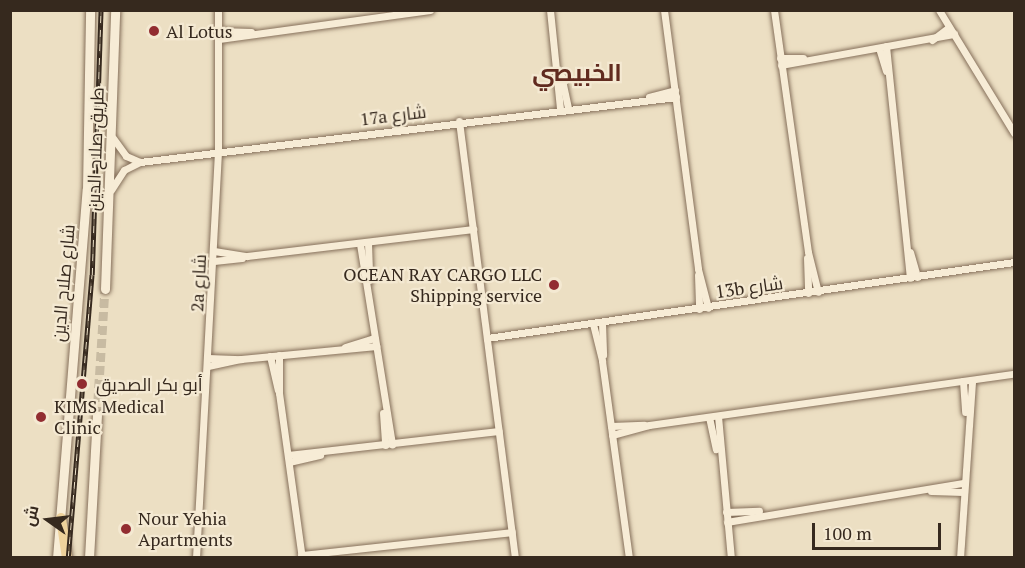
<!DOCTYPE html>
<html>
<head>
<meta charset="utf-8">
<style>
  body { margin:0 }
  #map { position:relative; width:1025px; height:568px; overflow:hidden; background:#ecdfc3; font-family:"PT Serif",Cairo,serif }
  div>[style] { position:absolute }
  .secondary-tunnel>* { height:9px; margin-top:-4.5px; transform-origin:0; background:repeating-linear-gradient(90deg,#c8bba2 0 9px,transparent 0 13.5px) }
  .roads { filter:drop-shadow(0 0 2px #86705b) drop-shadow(0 0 2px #86705b) }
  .street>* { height:7px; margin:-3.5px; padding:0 3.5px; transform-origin:3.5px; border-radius:3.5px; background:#f7ecd6 }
  .secondary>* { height:9px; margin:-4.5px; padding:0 4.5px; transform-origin:4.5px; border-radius:4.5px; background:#f7ecd6 }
  .primary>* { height:10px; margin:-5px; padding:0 5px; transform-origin:5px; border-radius:5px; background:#eed29c }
  .rail>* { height:4.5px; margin-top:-2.25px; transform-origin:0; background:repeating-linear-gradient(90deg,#f4e9d2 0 7px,#36291e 0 14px); box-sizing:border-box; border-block:2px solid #36291e }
  .dots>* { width:16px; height:16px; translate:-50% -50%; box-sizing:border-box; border:3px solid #f4e9d2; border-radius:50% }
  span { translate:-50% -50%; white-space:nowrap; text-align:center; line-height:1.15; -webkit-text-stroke:4.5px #f4e9d2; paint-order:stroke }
  .poi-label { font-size:18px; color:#36291e }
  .left { translate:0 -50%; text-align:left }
  .right { translate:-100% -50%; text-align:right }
  .street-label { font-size:18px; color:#36291e }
  .district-label { font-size:24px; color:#612b1f; font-weight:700 }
  .frame { position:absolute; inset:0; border:12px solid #36291e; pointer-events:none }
  .north { position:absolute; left:18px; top:490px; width:60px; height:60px; -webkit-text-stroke:4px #f4e9d2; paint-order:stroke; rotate:284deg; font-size:16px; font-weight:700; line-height:24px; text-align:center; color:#36291e }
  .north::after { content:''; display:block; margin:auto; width:21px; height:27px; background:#36291e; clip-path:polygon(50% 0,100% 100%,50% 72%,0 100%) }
  .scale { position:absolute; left:812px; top:523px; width:129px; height:27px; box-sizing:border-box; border:3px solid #36291e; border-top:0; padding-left:8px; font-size:18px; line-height:21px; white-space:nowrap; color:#36291e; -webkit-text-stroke:4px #f4e9d2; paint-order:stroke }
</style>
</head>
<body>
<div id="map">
  <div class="secondary-tunnel">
    <i style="left:97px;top:415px;width:126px;rotate:-86.4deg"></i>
  </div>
  <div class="roads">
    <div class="street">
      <i style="left:550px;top:10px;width:99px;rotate:84.2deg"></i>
      <i style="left:664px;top:10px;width:261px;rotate:82.5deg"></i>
      <i style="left:698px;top:269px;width:40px;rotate:75.6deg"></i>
      <i style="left:774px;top:10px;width:244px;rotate:82deg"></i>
      <i style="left:808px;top:252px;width:41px;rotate:76deg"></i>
      <i style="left:939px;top:10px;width:144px;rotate:58.6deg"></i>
      <i style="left:219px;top:31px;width:32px;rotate:2deg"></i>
      <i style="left:219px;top:39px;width:213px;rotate:-7.8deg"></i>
      <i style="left:932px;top:40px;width:21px;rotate:-37deg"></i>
      <i style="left:886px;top:46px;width:233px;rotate:84.1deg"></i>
      <i style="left:879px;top:48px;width:24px;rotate:73deg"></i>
      <i style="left:780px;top:58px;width:23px"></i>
      <i style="left:781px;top:65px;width:176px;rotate:-10.2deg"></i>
      <i style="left:561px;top:75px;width:33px;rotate:78deg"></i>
      <i style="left:649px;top:97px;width:27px;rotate:-15deg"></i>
      <i style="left:459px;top:121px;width:441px;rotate:82.7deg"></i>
      <i style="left:113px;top:138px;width:22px;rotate:54deg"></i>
      <i style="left:126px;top:156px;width:15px;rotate:23deg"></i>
      <i style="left:111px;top:190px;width:24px;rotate:-57deg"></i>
      <i style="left:124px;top:170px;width:18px;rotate:-27deg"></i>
      <i style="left:140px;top:162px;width:540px;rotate:-6.91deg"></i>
      <i style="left:368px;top:243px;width:37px;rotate:88deg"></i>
      <i style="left:360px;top:244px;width:203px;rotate:80.9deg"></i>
      <i style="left:214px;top:251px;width:33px;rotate:9deg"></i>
      <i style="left:247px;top:256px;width:228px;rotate:-6.8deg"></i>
      <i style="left:910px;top:252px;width:26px;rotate:74deg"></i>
      <i style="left:807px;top:258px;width:35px;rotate:88deg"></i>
      <i style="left:214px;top:261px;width:28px;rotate:-6deg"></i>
      <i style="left:698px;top:275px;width:34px;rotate:88deg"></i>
      <i style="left:602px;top:323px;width:32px;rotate:88deg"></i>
      <i style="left:593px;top:324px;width:38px;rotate:76deg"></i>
      <i style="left:602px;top:361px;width:199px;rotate:82.2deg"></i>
      <i style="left:487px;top:338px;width:532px;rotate:-8.21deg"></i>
      <i style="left:345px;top:347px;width:31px;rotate:-17deg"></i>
      <i style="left:279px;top:355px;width:38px;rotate:90deg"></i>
      <i style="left:279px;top:393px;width:167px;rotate:82.1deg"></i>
      <i style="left:270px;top:356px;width:35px;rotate:77deg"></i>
      <i style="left:208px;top:358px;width:33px;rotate:2deg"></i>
      <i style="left:241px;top:359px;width:136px;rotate:-5.5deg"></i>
      <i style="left:208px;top:366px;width:34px;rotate:-12deg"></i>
      <i style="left:963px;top:381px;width:31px;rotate:86deg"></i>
      <i style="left:383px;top:413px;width:32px;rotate:86deg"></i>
      <i style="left:718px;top:416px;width:143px;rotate:84.8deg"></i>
      <i style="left:709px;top:417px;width:33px;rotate:78deg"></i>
      <i style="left:611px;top:426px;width:33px;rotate:-2deg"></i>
      <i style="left:612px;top:435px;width:38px;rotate:-15deg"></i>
      <i style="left:649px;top:425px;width:369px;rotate:-8deg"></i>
      <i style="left:288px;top:455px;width:212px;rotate:-6.5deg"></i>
      <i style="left:289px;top:462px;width:32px;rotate:-13deg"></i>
      <i style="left:931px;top:491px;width:32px;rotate:2deg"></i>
      <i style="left:726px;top:512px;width:33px;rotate:-2deg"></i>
      <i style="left:727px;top:522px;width:239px;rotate:-9.4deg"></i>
      <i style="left:301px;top:555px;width:212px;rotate:-6.2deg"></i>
      <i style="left:196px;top:558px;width:407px;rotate:-86.9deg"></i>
      <i style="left:218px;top:152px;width:142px;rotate:-90deg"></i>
      <i style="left:960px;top:558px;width:178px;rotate:-86.1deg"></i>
    </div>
    <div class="secondary">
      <i style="left:105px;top:289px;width:279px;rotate:-87.9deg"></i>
      <i style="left:57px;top:558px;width:370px;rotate:-85.4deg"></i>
      <i style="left:87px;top:189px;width:179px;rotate:-89deg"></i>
      <i style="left:89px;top:558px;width:143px;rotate:-86.8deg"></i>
    </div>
    <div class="primary">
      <i style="left:61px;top:518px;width:40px;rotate:81.5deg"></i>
    </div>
  </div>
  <div class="rail">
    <i style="left:68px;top:558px;width:284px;rotate:-85.2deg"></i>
    <i style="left:92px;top:275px;width:265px;rotate:-88.1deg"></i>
  </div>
  <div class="dots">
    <i style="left:154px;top:31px;background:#922d31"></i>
    <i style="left:554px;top:285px;background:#922d31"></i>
    <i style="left:82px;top:384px;background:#922d31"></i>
    <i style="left:41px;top:417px;background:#922d31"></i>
    <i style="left:126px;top:529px;background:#922d31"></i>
  </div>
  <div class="poi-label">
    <span class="left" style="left:166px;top:31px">Al Lotus</span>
    <span class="right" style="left:542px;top:285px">OCEAN RAY CARGO LLC<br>Shipping service</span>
    <span class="left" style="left:96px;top:384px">أبو بكر الصديق</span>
    <span class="left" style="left:54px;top:417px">KIMS Medical<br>Clinic</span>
    <span class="left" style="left:138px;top:529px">Nour Yehia<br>Apartments</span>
  </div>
  <div class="street-label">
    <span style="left:393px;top:115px;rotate:-7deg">17a شارع</span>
    <span style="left:95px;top:149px;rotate:-88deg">طريق صلاح الدين</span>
    <span style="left:63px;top:283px;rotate:-85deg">شارع صلاح الدين</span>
    <span style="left:198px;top:283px;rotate:-87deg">2a شارع</span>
    <span style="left:749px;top:287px;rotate:-8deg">13b شارع</span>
  </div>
  <div class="district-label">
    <span style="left:577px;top:73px">الخبيصي</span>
  </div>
  <div class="frame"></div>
  <div class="north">ش</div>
  <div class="scale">100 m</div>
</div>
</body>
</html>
